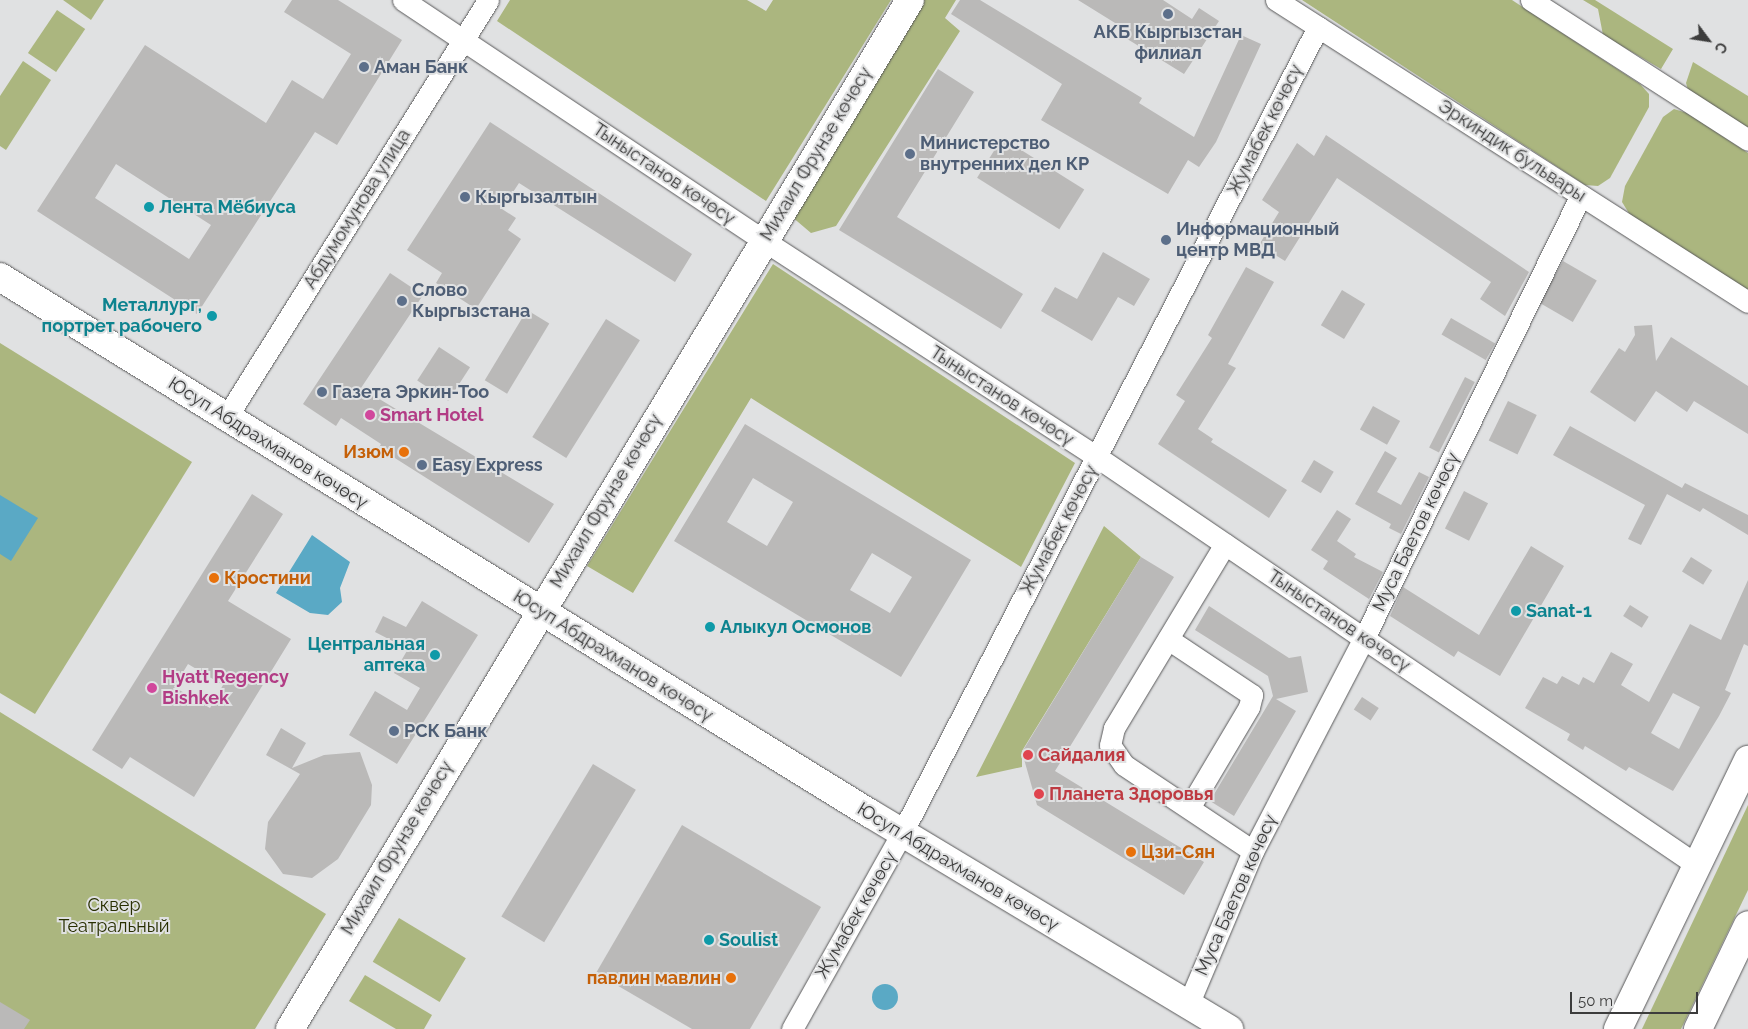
<!DOCTYPE html>
<html>
<head>
<meta charset="utf-8">
<style>
  body { margin:0 }
  #map { position:relative; width:1748px; height:1029px; overflow:hidden; background:#e0e1e2; font-family:Raleway,sans-serif }
  div>[style] { position:absolute }
  .green>* { inset:0; background:#abb67f; transform-origin:0 0 }
  .water>* { inset:0; background:#5aa9c5 }
  .round { border-radius:50% }
  .building>* { inset:0; background:#bab9b8; transform-origin:0 0 }
  .roads { filter:drop-shadow(0 0 1px #59595a) drop-shadow(0 0 1px #59595a) }
  .minor>* { height:21px; margin:-10.5px; padding:0 10.5px; transform-origin:10.5px; border-radius:10.5px; background:#fff }
  .major>* { height:28px; margin:-14px; padding:0 14px; transform-origin:14px; border-radius:14px; background:#fff }
  .dots>* { width:14px; height:14px; translate:-50% -50%; box-sizing:border-box; border:2px solid #e0e1e2; border-radius:50% }
  span { translate:-50% -50%; white-space:nowrap; text-align:center; line-height:1.15; -webkit-text-stroke:4px #e0e1e2; paint-order:stroke }
  .service-label { font-size:18px; color:#4e5e75; font-weight:700 }
  .left { translate:0 -50%; text-align:left }
  .street-label { font-size:18px; color:#3c3c3c }
  .culture-label { font-size:18px; color:#0d838f; font-weight:700 }
  .right { translate:-100% -50%; text-align:right }
  .hotel-label { font-size:18px; color:#b23c85; font-weight:700 }
  .food-label { font-size:18px; color:#c56008; font-weight:700 }
  .health-label { font-size:18px; color:#be3a42; font-weight:700 }
  .park-label { font-size:18px; color:#282f00 }
  .north { position:absolute; left:1683px; top:15px; width:50px; height:50px; -webkit-text-stroke:4px #e0e1e2; paint-order:stroke; rotate:121deg; font-size:14px; font-weight:700; line-height:20px; text-align:center; color:#3c3c3c }
  .north::after { content:''; display:block; margin:auto; width:18px; height:22px; background:#3c3c3c; clip-path:polygon(50% 0,100% 100%,50% 72%,0 100%) }
  .scale { position:absolute; left:1570px; top:992px; width:128px; height:22px; box-sizing:border-box; border:2px solid #3c3c3c; border-top:0; padding-left:6px; font-size:15px; line-height:18px; white-space:nowrap; color:#3c3c3c; -webkit-text-stroke:4px #e0e1e2; paint-order:stroke }
</style>
</head>
<body>
<div id="map">
  <div class="green">
    <i style="clip-path:polygon(63px 0,104px 0,91px 20px)"></i>
    <i style="clip-path:polygon(510px 0,747px 0,766px 11px,773px 0,891px 0,766px 201px,497px 21px)"></i>
    <i style="clip-path:polygon(924px 0,956px 0,945px 18px,960px 31px,836px 226px,811px 233px,791px 216px)"></i>
    <i style="clip-path:polygon(1302px 0,1512px 0,1640px 84px,1649px 94px,1649px 107px,1610px 178px,1598px 186px,1585px 185px)"></i>
    <i style="clip-path:polygon(1583px 0,1595px 0,1673px 49px,1661px 69px,1603px 35px,1598px 9px)"></i>
    <i style="left:57px;top:10px;width:34px;height:52px;rotate:34deg"></i>
    <i style="clip-path:polygon(23px 61px,51px 80px,6px 150px,0 146px,0 96px)"></i>
    <i style="clip-path:polygon(1693px 62px,1748px 96px,1748px 131px,1689px 93px,1686px 83px)"></i>
    <i style="clip-path:polygon(1674px 109px,1687px 113px,1748px 153px,1748px 291px,1630px 215px,1622px 202px,1625px 186px,1663px 117px)"></i>
    <i style="clip-path:polygon(773px 264px,1075px 463px,1021px 567px,751px 398px,633px 593px,587px 566px)"></i>
    <i style="clip-path:polygon(0 343px,192px 462px,35px 714px,0 693px)"></i>
    <i style="clip-path:polygon(1104px 526px,1141px 557px,1022px 751px,1022px 767px,976px 777px)"></i>
    <i style="clip-path:polygon(0 712px,326px 914px,255px 1029px,0 1029px)"></i>
    <i style="clip-path:polygon(1748px 805px,1748px 890px,1681px 1029px,1642px 1029px)"></i>
    <i style="left:399px;top:918px;width:78px;height:51px;rotate:31deg"></i>
    <i style="clip-path:polygon(365px 975px,432px 1015px,424px 1029px,396px 1029px,349px 1001px)"></i>
  </div>
  <div class="water">
    <i style="clip-path:polygon(0 495px,38px 518px,11px 561px,0 554px)"></i>
    <i style="clip-path:polygon(312px 535px,350px 562px,340px 588px,342px 602px,328px 615px,310px 613px,276px 593px)"></i>
    <i class="round" style="left:872px;top:984px;width:26px;height:26px"></i>
  </div>
  <div class="building">
    <i style="clip-path:polygon(evenodd,292px 0,338px 0,402px 40px,337px 145px,315px 132px,197px 314px,37px 211px,145px 45px,266px 123px,292px 80px,323px 99px,351px 54px,284px 12px,292px 0,116px 164px,211px 225px,189px 259px,95px 198px,116px 164px)"></i>
    <i style="clip-path:polygon(960px 0,980px 0,1142px 98px,1139px 103px,1194px 137px,1241px 35px,1261px 44px,1216px 142px,1199px 167px,1188px 160px,1168px 194px,1041px 120px,1062px 84px,951px 14px)"></i>
    <i style="clip-path:polygon(1078px 0,1163px 0,1192px 19px,1199px 8px,1219px 21px,1184px 74px,1124px 37px,1128px 31px)"></i>
    <i style="clip-path:polygon(938px 69px,974px 92px,897px 217px,1023px 294px,1001px 329px,839px 230px)"></i>
    <i style="clip-path:polygon(490px 122px,692px 254px,675px 282px,519px 183px,502px 209px,516px 218px,508px 230px,521px 239px,476px 309px,436px 283px,442px 273px,407px 250px)"></i>
    <i style="clip-path:polygon(1326px 135px,1529px 272px,1505px 316px,1480px 299px,1491px 282px,1337px 178px,1285px 261px,1259px 245px,1279px 212px,1262px 200px,1297px 143px,1314px 156px)"></i>
    <i style="left:1002px;top:138px;width:97px;height:47px;rotate:32deg"></i>
    <i style="clip-path:polygon(1103px 252px,1150px 279px,1134px 306px,1118px 297px,1092px 341px,1041px 311px,1055px 287px,1077px 299px)"></i>
    <i style="left:1563px;top:261px;width:39px;height:48px;rotate:30deg"></i>
    <i style="clip-path:polygon(1246px 267px,1274px 282px,1228px 364px,1236px 368px,1198px 429px,1213px 439px,1211px 442px,1287px 490px,1269px 518px,1158px 444px,1185px 401px,1176px 395px,1212px 338px,1208px 335px)"></i>
    <i style="clip-path:polygon(390px 273px,423px 295px,361px 388px,554px 504px,529px 543px,379px 448px,381px 444px,341px 418px,336px 426px,303px 404px)"></i>
    <i style="left:1342px;top:290px;width:27px;height:41px;rotate:31deg"></i>
    <i style="left:527px;top:310px;width:26px;height:82px;rotate:31deg"></i>
    <i style="left:1451px;top:318px;width:51px;height:19px;rotate:30deg"></i>
    <i style="left:606px;top:319px;width:40px;height:139px;rotate:32deg"></i>
    <i style="clip-path:polygon(1652px 325px,1656px 361px,1671px 337px,1748px 386px,1748px 434px,1694px 401px,1687px 412px,1656px 391px,1635px 422px,1590px 392px,1619px 348px,1625px 352px,1635px 335px,1634px 326px)"></i>
    <i style="left:439px;top:347px;width:37px;height:40px;rotate:33deg"></i>
    <i style="left:1465px;top:377px;width:11px;height:79px;rotate:27deg"></i>
    <i style="left:1508px;top:401px;width:32px;height:44px;rotate:26deg"></i>
    <i style="left:1373px;top:406px;width:31px;height:27px;rotate:29deg"></i>
    <i style="clip-path:polygon(evenodd,745px 424px,971px 560px,901px 677px,674px 541px,745px 424px,753px 478px,793px 502px,767px 546px,727px 522px,753px 478px,745px 424px,872px 553px,912px 577px,890px 613px,850px 590px,872px 553px)"></i>
    <i style="clip-path:polygon(1570px 426px,1682px 488px,1685px 483px,1748px 515px,1748px 535px,1703px 508px,1700px 512px,1667px 494px,1641px 545px,1628px 539px,1645px 505px,1553px 455px)"></i>
    <i style="clip-path:polygon(1385px 451px,1397px 458px,1377px 492px,1401px 505px,1419px 472px,1429px 477px,1401px 534px,1389px 528px,1391px 524px,1355px 504px)"></i>
    <i style="left:1314px;top:460px;width:23px;height:25px;rotate:31deg"></i>
    <i style="left:1464px;top:491px;width:27px;height:42px;rotate:27deg"></i>
    <i style="clip-path:polygon(evenodd,252px 494px,283px 514px,228px 601px,291px 639px,194px 797px,130px 757px,122px 769px,92px 750px,252px 494px,188px 664px,223px 685px,210px 708px,174px 687px,188px 664px)"></i>
    <i style="clip-path:polygon(1337px 510px,1351px 519px,1337px 541px,1356px 554px,1354px 557px,1383px 572px,1369px 599px,1323px 569px,1328px 561px,1311px 550px)"></i>
    <i style="clip-path:polygon(1531px 546px,1564px 566px,1500px 676px,1458px 651px,1454px 657px,1390px 616px,1403px 587px,1479px 635px)"></i>
    <i style="clip-path:polygon(1141px 557px,1174px 577px,1055px 771px,1204px 862px,1184px 895px,1037px 805px,1022px 752px)"></i>
    <i style="left:1691px;top:557px;width:25px;height:17px;rotate:32deg"></i>
    <i style="clip-path:polygon(evenodd,1748px 580px,1748px 646px,1744px 644px,1725px 690px,1731px 693px,1719px 716px,1673px 791px,1629px 767px,1626px 771px,1585px 746px,1583px 750px,1567px 740px,1570px 734px,1525px 708px,1543px 677px,1557px 684px,1562px 676px,1579px 685px,1583px 677px,1594px 683px,1611px 652px,1633px 664px,1621px 685px,1649px 702px,1690px 624px,1721px 640px,1748px 580px,1673px 693px,1700px 707px,1679px 749px,1651px 733px,1673px 693px)"></i>
    <i style="clip-path:polygon(422px 601px,478px 635px,397px 764px,349px 735px,375px 691px,407px 710px,420px 688px,394px 673px,408px 649px,375px 632px,383px 616px,406px 627px)"></i>
    <i style="left:1630px;top:605px;width:22px;height:13px;rotate:32deg"></i>
    <i style="clip-path:polygon(1209px 606px,1289px 658px,1301px 656px,1308px 692px,1276px 699px,1296px 711px,1234px 816px,1210px 801px,1273px 696px,1268px 676px,1195px 630px)"></i>
    <i style="left:1362px;top:697px;width:20px;height:15px;rotate:33deg"></i>
    <i style="clip-path:polygon(281px 728px,306px 743px,292px 768px,324px 755px,360px 752px,372px 785px,371px 805px,338px 859px,312px 878px,283px 874px,265px 849px,268px 822px,300px 774px,266px 755px)"></i>
    <i style="left:593px;top:764px;width:50px;height:178px;rotate:31deg"></i>
    <i style="clip-path:polygon(682px 825px,821px 907px,750px 1029px,692px 1029px,596px 973px)"></i>
    <i style="clip-path:polygon(0 1002px,30px 1020px,24px 1029px,0 1029px)"></i>
  </div>
  <div class="roads">
    <div class="minor">
      <i style="left:403px;top:0;width:433px;rotate:33.7deg"></i>
      <i style="left:763px;top:240px;width:398px;rotate:33deg"></i>
      <i style="left:1097px;top:457px;width:726px;rotate:34.22deg"></i>
      <i style="left:1276px;top:0;width:560px;rotate:32.61deg"></i>
      <i style="left:1531px;top:0;width:258px;rotate:32.8deg"></i>
      <i style="left:226px;top:418px;width:493px;rotate:-57.9deg"></i>
      <i style="left:1225px;top:544px;width:215px;rotate:121.1deg"></i>
      <i style="left:1114px;top:728px;width:17px;rotate:103deg"></i>
      <i style="left:1110px;top:745px;width:24px;rotate:55deg"></i>
      <i style="left:1124px;top:765px;width:155px;rotate:33.7deg"></i>
      <i style="left:1168px;top:639px;width:101px;rotate:33.7deg"></i>
      <i style="left:1252px;top:695px;width:12px;rotate:104deg"></i>
      <i style="left:1249px;top:707px;width:117px;rotate:120.7deg"></i>
      <i style="left:1188px;top:1005px;width:167px;rotate:-67.1deg"></i>
      <i style="left:1253px;top:851px;width:240px;rotate:-62.5deg"></i>
      <i style="left:1364px;top:638px;width:493px;rotate:-63.9deg"></i>
      <i style="left:792px;top:1029px;width:225px;rotate:-60.7deg"></i>
      <i style="left:902px;top:833px;width:907px;rotate:-62.7deg"></i>
    </div>
    <div class="major">
      <i style="left:0;top:277px;width:1023px;rotate:31.66deg"></i>
      <i style="left:871px;top:814px;width:418px;rotate:31deg"></i>
      <i style="left:290px;top:1029px;width:1201px;rotate:-58.93deg"></i>
      <i style="left:1618px;top:1029px;width:299px;rotate:-64.2deg"></i>
      <i style="left:1698px;top:1029px;width:115px;rotate:-64.3deg"></i>
    </div>
  </div>
  <div class="dots">
    <i style="left:1168px;top:14px;background:#5c6f8a"></i>
    <i style="left:364px;top:67px;background:#5c6f8a"></i>
    <i style="left:910px;top:154px;background:#5c6f8a"></i>
    <i style="left:465px;top:197px;background:#5c6f8a"></i>
    <i style="left:149px;top:207px;background:#0f9aa8"></i>
    <i style="left:1166px;top:240px;background:#5c6f8a"></i>
    <i style="left:402px;top:301px;background:#5c6f8a"></i>
    <i style="left:212px;top:316px;background:#0f9aa8"></i>
    <i style="left:322px;top:392px;background:#5c6f8a"></i>
    <i style="left:370px;top:415px;background:#d1479c"></i>
    <i style="left:404px;top:452px;background:#e8710a"></i>
    <i style="left:422px;top:465px;background:#5c6f8a"></i>
    <i style="left:214px;top:578px;background:#e8710a"></i>
    <i style="left:1516px;top:611px;background:#0f9aa8"></i>
    <i style="left:710px;top:627px;background:#0f9aa8"></i>
    <i style="left:435px;top:655px;background:#0f9aa8"></i>
    <i style="left:152px;top:688px;background:#d1479c"></i>
    <i style="left:394px;top:731px;background:#5c6f8a"></i>
    <i style="left:1028px;top:755px;background:#e0444e"></i>
    <i style="left:1039px;top:794px;background:#e0444e"></i>
    <i style="left:1131px;top:852px;background:#e8710a"></i>
    <i style="left:709px;top:940px;background:#0f9aa8"></i>
    <i style="left:731px;top:978px;background:#e8710a"></i>
  </div>
  <div class="service-label">
    <span style="left:1168px;top:43px">АКБ Кыргызстан<br>филиал</span>
    <span class="left" style="left:374px;top:67px">Аман Банк</span>
    <span class="left" style="left:920px;top:154px">Министерство<br>внутренних дел КР</span>
    <span class="left" style="left:475px;top:197px">Кыргызалтын</span>
    <span class="left" style="left:1176px;top:240px">Информационный<br>центр МВД</span>
    <span class="left" style="left:412px;top:301px">Слово<br>Кыргызстана</span>
    <span class="left" style="left:332px;top:392px">Газета Эркин-Тоо</span>
    <span class="left" style="left:432px;top:465px">Easy Express</span>
    <span class="left" style="left:404px;top:731px">РСК Банк</span>
  </div>
  <div class="street-label">
    <span style="left:1265px;top:130px;rotate:-63deg">Жумабек көчөсү</span>
    <span style="left:1512px;top:151px;rotate:33deg">Эркиндик бульвары</span>
    <span style="left:816px;top:154px;rotate:-59deg">Михаил Фрунзе көчөсү</span>
    <span style="left:664px;top:174px;rotate:34deg">Тыныстанов көчөсү</span>
    <span style="left:357px;top:209px;rotate:-58deg">Абдумомунова улица</span>
    <span style="left:1002px;top:396px;rotate:33deg">Тыныстанов көчөсү</span>
    <span style="left:268px;top:443px;rotate:32deg">Юсуп Абдрахманов көчөсү</span>
    <span style="left:606px;top:501px;rotate:-59deg">Михаил Фрунзе көчөсү</span>
    <span style="left:1059px;top:530px;rotate:-62deg">Жумабек көчөсү</span>
    <span style="left:1416px;top:532px;rotate:-64deg">Муса Баетов көчөсү</span>
    <span style="left:1339px;top:621px;rotate:34deg">Тыныстанов көчөсү</span>
    <span style="left:613px;top:656px;rotate:32deg">Юсуп Абдрахманов көчөсү</span>
    <span style="left:397px;top:848px;rotate:-59deg">Михаил Фрунзе көчөсү</span>
    <span style="left:958px;top:867px;rotate:31deg">Юсуп Абдрахманов көчөсү</span>
    <span style="left:1236px;top:895px;rotate:-66deg">Муса Баетов көчөсү</span>
    <span style="left:856px;top:915px;rotate:-60deg">Жумабек көчөсү</span>
  </div>
  <div class="culture-label">
    <span class="left" style="left:159px;top:207px">Лента Мёбиуса</span>
    <span class="right" style="left:202px;top:316px">Металлург,<br>портрет рабочего</span>
    <span class="left" style="left:1526px;top:611px">Sanat-1</span>
    <span class="left" style="left:720px;top:627px">Алыкул Осмонов</span>
    <span class="right" style="left:425px;top:655px">Центральная<br>аптека</span>
    <span class="left" style="left:719px;top:940px">Soulist</span>
  </div>
  <div class="hotel-label">
    <span class="left" style="left:380px;top:415px">Smart Hotel</span>
    <span class="left" style="left:162px;top:688px">Hyatt Regency<br>Bishkek</span>
  </div>
  <div class="food-label">
    <span class="right" style="left:394px;top:452px">Изюм</span>
    <span class="left" style="left:224px;top:578px">Кростини</span>
    <span class="left" style="left:1141px;top:852px">Цзи-Сян</span>
    <span class="right" style="left:721px;top:978px">павлин мавлин</span>
  </div>
  <div class="health-label">
    <span class="left" style="left:1038px;top:755px">Сайдалия</span>
    <span class="left" style="left:1049px;top:794px">Планета Здоровья</span>
  </div>
  <div class="park-label">
    <span style="left:114px;top:916px">Сквер<br>Театральный</span>
  </div>
  <div class="north">С</div>
  <div class="scale">50 m</div>
</div>
</body>
</html>
